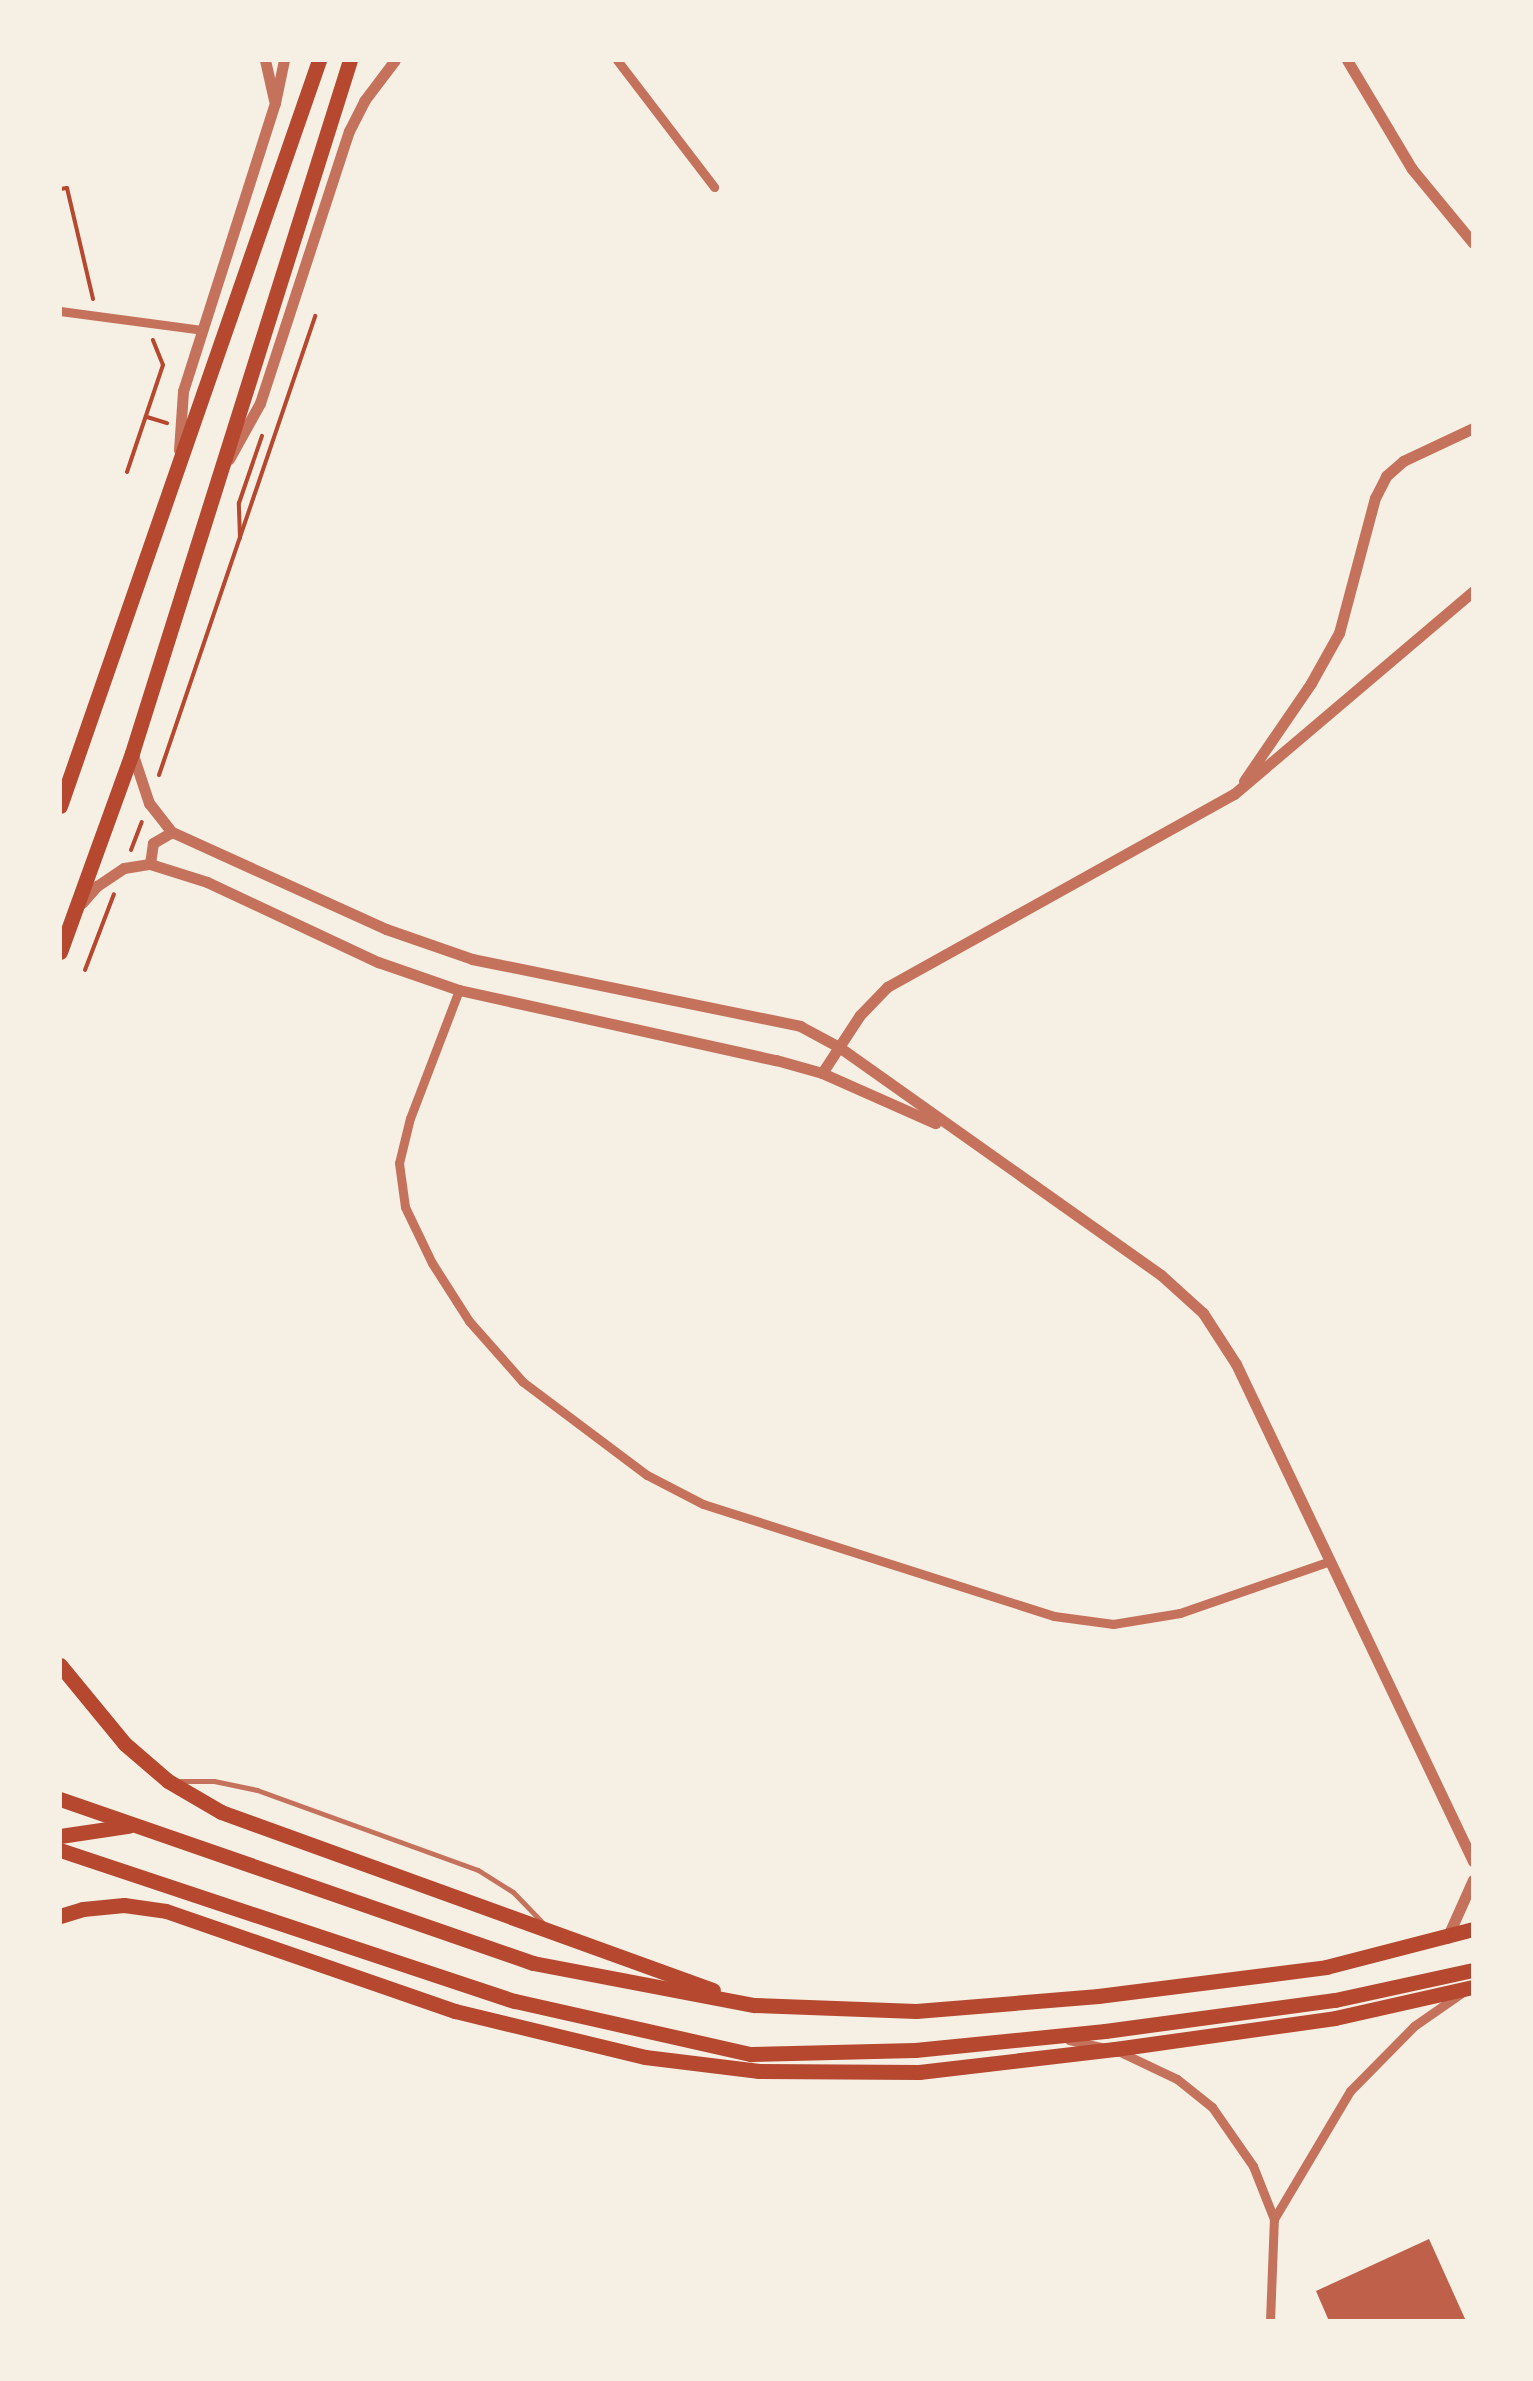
<!DOCTYPE html>
<html>
<head>
<meta charset="utf-8">
<style>
  body { margin:0 }
  #map { position:relative; width:1533px; height:2381px; overflow:hidden; background:#f6efe4; font-family:Montserrat,sans-serif }
  div>[style] { position:absolute }
  .building>* { inset:0; background:#bf614a }
  .path>* { height:4px; margin:-2px; padding:0 2px; transform-origin:2px; border-radius:2px; background:#b5482f }
  .service>* { height:5px; margin:-2.5px; padding:0 2.5px; transform-origin:2.5px; border-radius:2.5px; background:#c5725c }
  .minor>* { height:9px; margin:-4.5px; padding:0 4.5px; transform-origin:4.5px; border-radius:4.5px; background:#c5725c }
  .tertiary>* { height:11px; margin:-5.5px; padding:0 5.5px; transform-origin:5.5px; border-radius:5.5px; background:#c5725c }
  .primary>* { height:15px; margin:-7.5px; padding:0 7.5px; transform-origin:7.5px; border-radius:7.5px; background:#b5482f }
  .trunk>* { height:15px; margin:-7.5px; padding:0 7.5px; transform-origin:7.5px; border-radius:7.5px; background:#b5482f }
  span { translate:-50% -50%; white-space:nowrap; text-align:center; line-height:1.15; -webkit-text-stroke:10px #f6efe4; paint-order:stroke }
  .frame { position:absolute; inset:0; border:62px solid #f6efe4; pointer-events:none }
</style>
</head>
<body>
<div id="map">
  <div class="building">
    <i style="clip-path:polygon(1429px 2239px,1466px 2321px,1329px 2321px,1316px 2291px)"></i>
  </div>
  <div class="path">
    <i style="left:60px;top:189px;width:7px;rotate:-8deg"></i>
    <i style="left:67px;top:188px;width:114px;rotate:76.8deg"></i>
    <i style="left:147px;top:417px;width:21px;rotate:17deg"></i>
    <i style="left:127px;top:472px;width:113px;rotate:-71.4deg"></i>
    <i style="left:163px;top:365px;width:27px;rotate:-112deg"></i>
    <i style="left:240px;top:538px;width:35px;rotate:-92deg"></i>
    <i style="left:239px;top:503px;width:71px;rotate:-71.1deg"></i>
    <i style="left:159px;top:775px;width:485px;rotate:-71.2deg"></i>
    <i style="left:131px;top:850px;width:30px;rotate:-69deg"></i>
    <i style="left:85px;top:970px;width:81px;rotate:-69.1deg"></i>
  </div>
  <div class="service">
    <i style="left:178px;top:1781px;width:36px"></i>
    <i style="left:214px;top:1781px;width:44px;rotate:11.8deg"></i>
    <i style="left:257px;top:1790px;width:235px;rotate:19.9deg"></i>
    <i style="left:478px;top:1870px;width:41px;rotate:32.2deg"></i>
    <i style="left:513px;top:1892px;width:43px;rotate:45.9deg"></i>
  </div>
  <div class="minor">
    <i style="left:617px;top:60px;width:160px;rotate:52.6deg"></i>
    <i style="left:60px;top:311px;width:143px;rotate:7.6deg"></i>
    <i style="left:459px;top:990px;width:137px;rotate:110.9deg"></i>
    <i style="left:410px;top:1118px;width:46px;rotate:103.7deg"></i>
    <i style="left:399px;top:1163px;width:44px;rotate:82.2deg"></i>
    <i style="left:405px;top:1207px;width:62px;rotate:64.3deg"></i>
    <i style="left:432px;top:1263px;width:69px;rotate:57.5deg"></i>
    <i style="left:469px;top:1321px;width:81px;rotate:48.5deg"></i>
    <i style="left:523px;top:1382px;width:155px;rotate:36.9deg"></i>
    <i style="left:647px;top:1475px;width:63px;rotate:27.4deg"></i>
    <i style="left:703px;top:1504px;width:368px;rotate:17.7deg"></i>
    <i style="left:1054px;top:1616px;width:60px;rotate:7.7deg"></i>
    <i style="left:1113px;top:1624px;width:68px;rotate:-9.3deg"></i>
    <i style="left:1180px;top:1613px;width:159px;rotate:-19.1deg"></i>
    <i style="left:1069px;top:2040px;width:35px;rotate:12deg"></i>
    <i style="left:1118px;top:2051px;width:65px;rotate:25.4deg"></i>
    <i style="left:1177px;top:2079px;width:45px;rotate:38.7deg"></i>
    <i style="left:1212px;top:2107px;width:72px;rotate:55.2deg"></i>
    <i style="left:1253px;top:2166px;width:57px;rotate:68.4deg"></i>
    <i style="left:1274px;top:2219px;width:149px;rotate:-59.3deg"></i>
    <i style="left:1350px;top:2091px;width:91px;rotate:-45.4deg"></i>
    <i style="left:1414px;top:2026px;width:60px;rotate:-34.8deg"></i>
    <i style="left:1270px;top:2321px;width:102px;rotate:-87.8deg"></i>
  </div>
  <div class="tertiary">
    <i style="left:265px;top:60px;width:41px;rotate:77.3deg"></i>
    <i style="left:1347px;top:60px;width:127px;rotate:59.2deg"></i>
    <i style="left:1412px;top:169px;width:96px;rotate:50.5deg"></i>
    <i style="left:179px;top:450px;width:59px;rotate:-86.1deg"></i>
    <i style="left:183px;top:391px;width:302px;rotate:-72.3deg"></i>
    <i style="left:275px;top:103px;width:44px;rotate:-78.2deg"></i>
    <i style="left:229px;top:459px;width:64px;rotate:-61deg"></i>
    <i style="left:260px;top:403px;width:286px;rotate:-71.9deg"></i>
    <i style="left:349px;top:131px;width:34px;rotate:-63deg"></i>
    <i style="left:364px;top:101px;width:51px;rotate:-52.9deg"></i>
    <i style="left:133px;top:755px;width:51px;rotate:71.6deg"></i>
    <i style="left:149px;top:803px;width:37px;rotate:52deg"></i>
    <i style="left:172px;top:832px;width:235px;rotate:24.4deg"></i>
    <i style="left:386px;top:929px;width:91px;rotate:19.2deg"></i>
    <i style="left:472px;top:959px;width:335px;rotate:11.5deg"></i>
    <i style="left:800px;top:1026px;width:44px;rotate:28.3deg"></i>
    <i style="left:839px;top:1047px;width:395px;rotate:35.3deg"></i>
    <i style="left:1161px;top:1275px;width:57px;rotate:42.1deg"></i>
    <i style="left:1203px;top:1313px;width:61px;rotate:57.1deg"></i>
    <i style="left:1236px;top:1364px;width:551px;rotate:64.51deg"></i>
    <i style="left:1244px;top:781px;width:119px;rotate:-55.6deg"></i>
    <i style="left:1311px;top:683px;width:57px;rotate:-60.8deg"></i>
    <i style="left:1339px;top:633px;width:140px;rotate:-75.1deg"></i>
    <i style="left:1375px;top:498px;width:25px;rotate:-63deg"></i>
    <i style="left:1386px;top:476px;width:23px;rotate:-41deg"></i>
    <i style="left:1403px;top:461px;width:77px;rotate:-25.2deg"></i>
    <i style="left:150px;top:864px;width:21px;rotate:-82deg"></i>
    <i style="left:153px;top:843px;width:22px;rotate:-30deg"></i>
    <i style="left:82px;top:903px;width:23px;rotate:-49deg"></i>
    <i style="left:97px;top:886px;width:32px;rotate:-34deg"></i>
    <i style="left:124px;top:868px;width:26px;rotate:-9deg"></i>
    <i style="left:150px;top:864px;width:60px;rotate:17.5deg"></i>
    <i style="left:207px;top:882px;width:189px;rotate:25.1deg"></i>
    <i style="left:378px;top:962px;width:86px;rotate:19.1deg"></i>
    <i style="left:459px;top:990px;width:325px;rotate:12.5deg"></i>
    <i style="left:776px;top:1060px;width:48px;rotate:15.8deg"></i>
    <i style="left:822px;top:1073px;width:124px;rotate:23.9deg"></i>
    <i style="left:822px;top:1073px;width:69px;rotate:-56.8deg"></i>
    <i style="left:860px;top:1015px;width:39px;rotate:-46deg"></i>
    <i style="left:887px;top:987px;width:397px;rotate:-29.1deg"></i>
    <i style="left:1234px;top:794px;width:314px;rotate:-40.3deg"></i>
    <i style="left:1447px;top:1938px;width:64px;rotate:-65.9deg"></i>
  </div>
  <div class="primary">
    <i style="left:60px;top:806px;width:790px;rotate:-70.85deg"></i>
    <i style="left:60px;top:952px;width:212px;rotate:-70.1deg"></i>
    <i style="left:132px;top:753px;width:726px;rotate:-72.54deg"></i>
  </div>
  <div class="trunk">
    <i style="left:60px;top:1665px;width:102px;rotate:50.6deg"></i>
    <i style="left:125px;top:1744px;width:57px;rotate:40.7deg"></i>
    <i style="left:168px;top:1781px;width:61px;rotate:30.3deg"></i>
    <i style="left:221px;top:1812px;width:523px;rotate:19.89deg"></i>
    <i style="left:60px;top:1799px;width:501px;rotate:19.12deg"></i>
    <i style="left:533px;top:1963px;width:225px;rotate:10.8deg"></i>
    <i style="left:754px;top:2005px;width:162px;rotate:2.1deg"></i>
    <i style="left:916px;top:2011px;width:183px;rotate:-4.7deg"></i>
    <i style="left:1098px;top:1996px;width:230px;rotate:-7.2deg"></i>
    <i style="left:1326px;top:1967px;width:152px;rotate:-14.5deg"></i>
    <i style="left:60px;top:1836px;width:69px;rotate:-8.4deg"></i>
    <i style="left:60px;top:1850px;width:479px;rotate:18.4deg"></i>
    <i style="left:515px;top:2001px;width:242px;rotate:12.7deg"></i>
    <i style="left:751px;top:2054px;width:164px;rotate:-1.4deg"></i>
    <i style="left:915px;top:2050px;width:191px;rotate:-5.7deg"></i>
    <i style="left:1105px;top:2031px;width:232px;rotate:-7.7deg"></i>
    <i style="left:1335px;top:2000px;width:141px;rotate:-12.3deg"></i>
    <i style="left:60px;top:1916px;width:24px;rotate:-17deg"></i>
    <i style="left:83px;top:1909px;width:41px;rotate:-5.6deg"></i>
    <i style="left:124px;top:1905px;width:42px;rotate:8.1deg"></i>
    <i style="left:166px;top:1911px;width:306px;rotate:19.1deg"></i>
    <i style="left:455px;top:2011px;width:195px;rotate:13.6deg"></i>
    <i style="left:645px;top:2057px;width:115px;rotate:7deg"></i>
    <i style="left:759px;top:2071px;width:160px;rotate:0.4deg"></i>
    <i style="left:919px;top:2072px;width:197px;rotate:-6.7deg"></i>
    <i style="left:1115px;top:2049px;width:222px;rotate:-8deg"></i>
    <i style="left:1335px;top:2018px;width:141px;rotate:-12.7deg"></i>
  </div>
  <div class="frame"></div>
</div>
</body>
</html>
